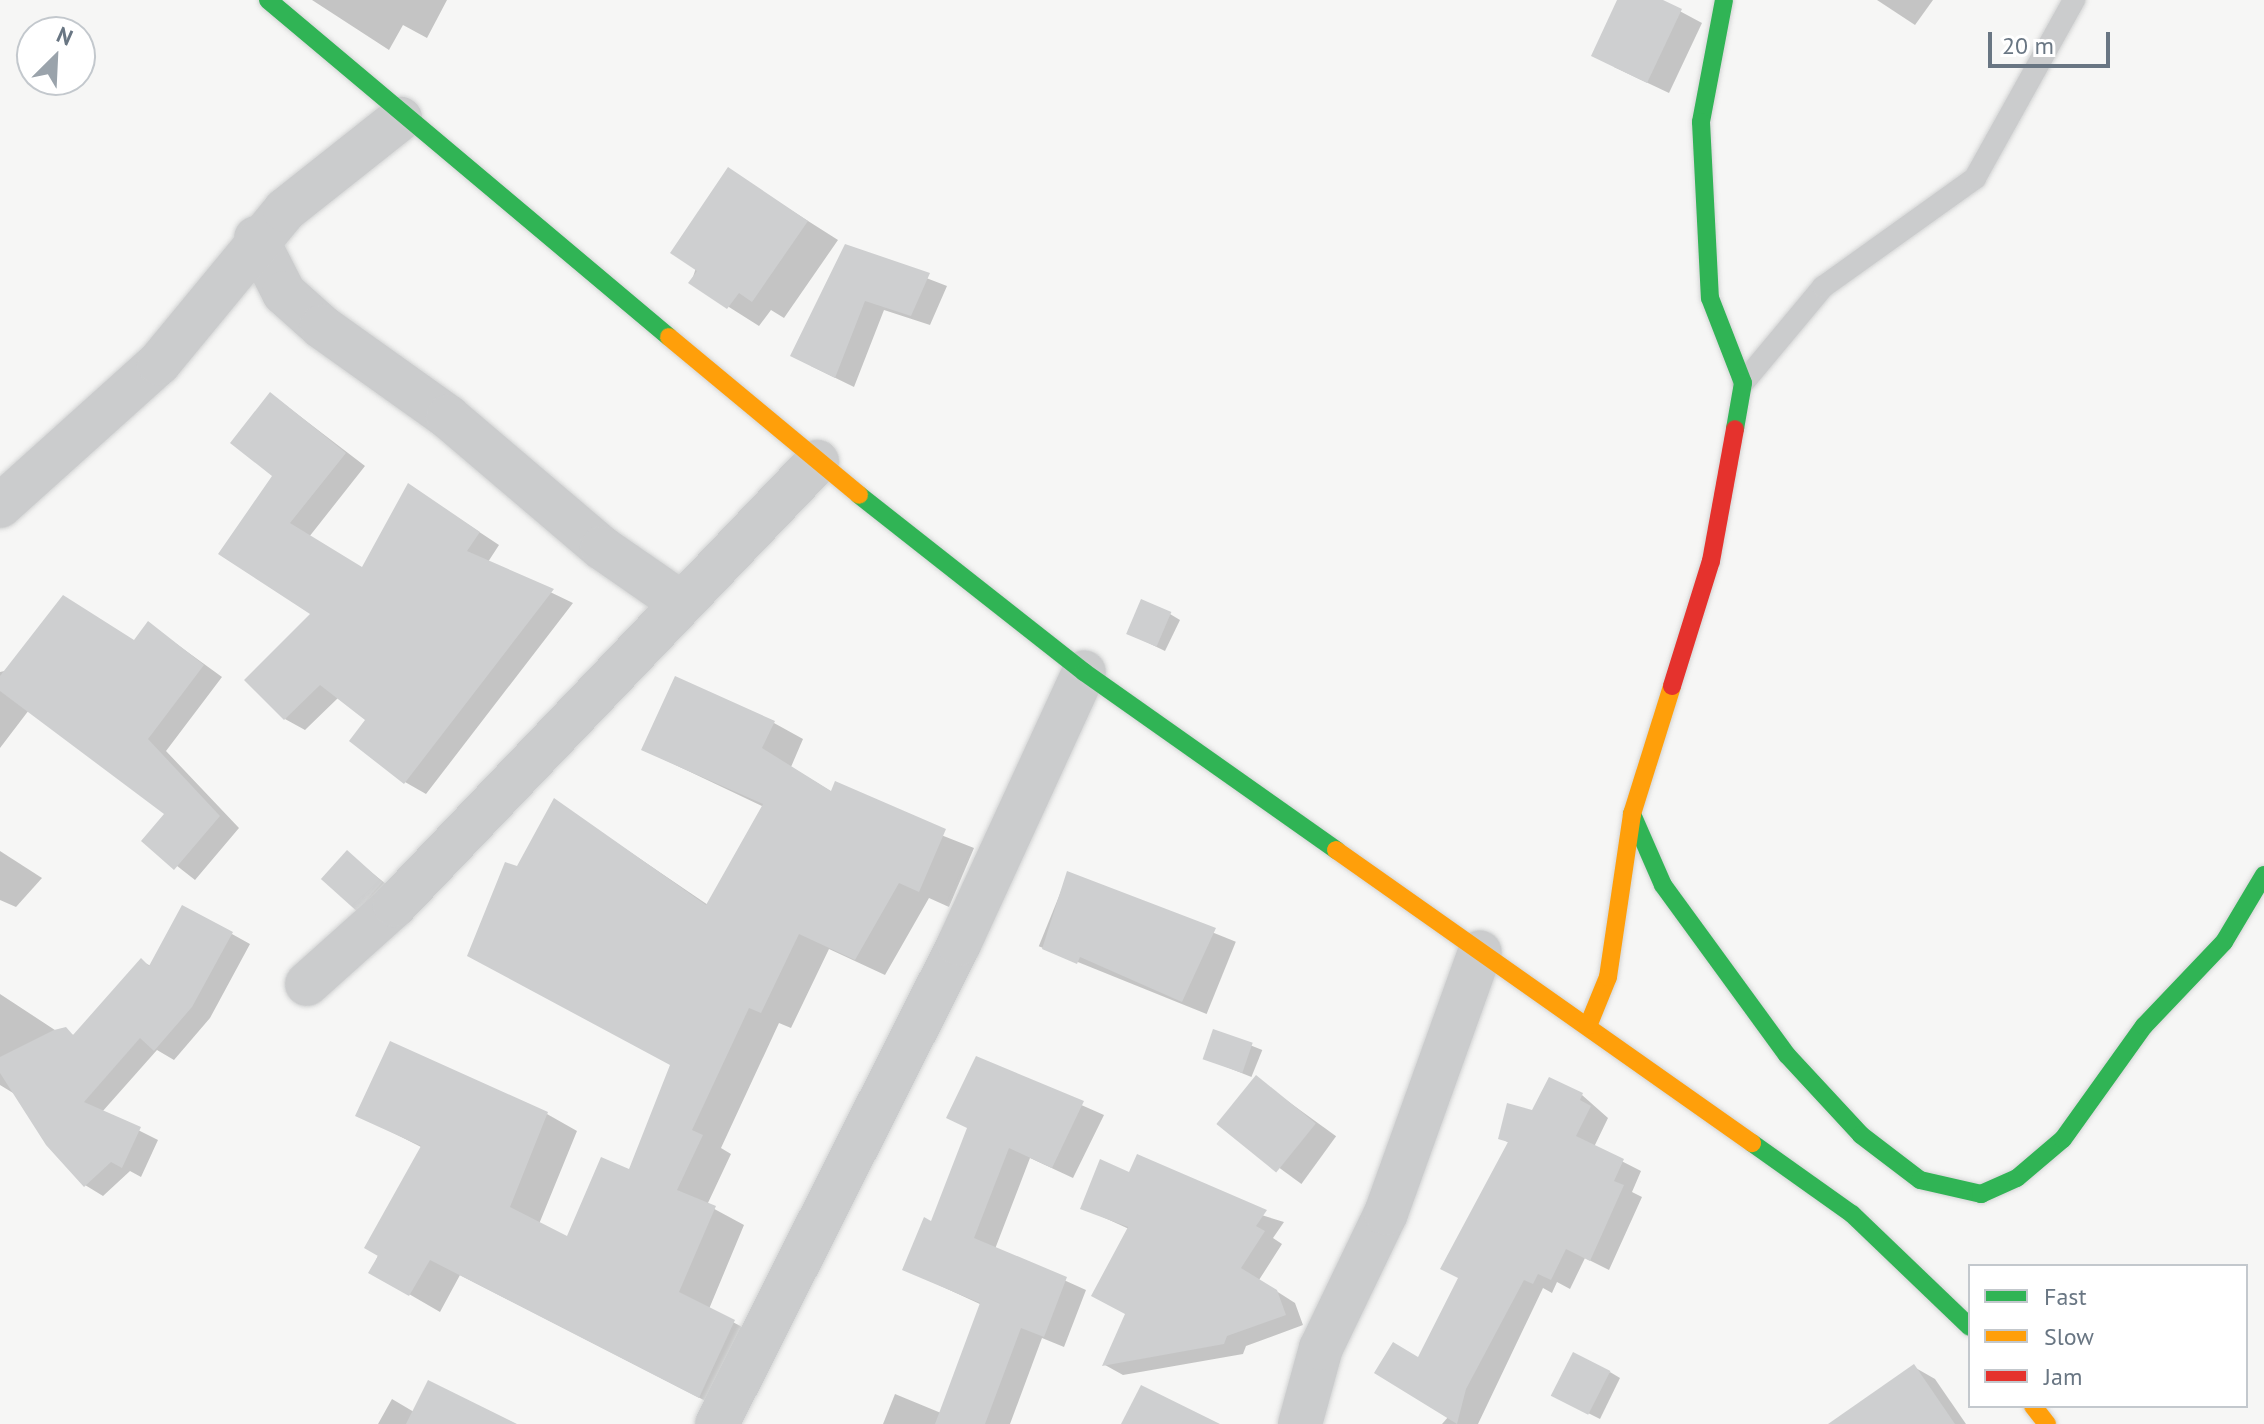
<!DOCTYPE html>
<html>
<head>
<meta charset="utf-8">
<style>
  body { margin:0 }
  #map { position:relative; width:2264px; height:1424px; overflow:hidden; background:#f6f6f5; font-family:"PT Sans",sans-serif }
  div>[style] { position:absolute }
  .shadow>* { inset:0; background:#0003; transform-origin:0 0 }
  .building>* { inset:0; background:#cecfd0; transform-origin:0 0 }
  .roads { filter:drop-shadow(0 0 2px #d3d4d4) drop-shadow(0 0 2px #d3d4d4) }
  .lane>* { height:22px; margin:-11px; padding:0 11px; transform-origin:11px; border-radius:11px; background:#cbcccd }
  .street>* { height:44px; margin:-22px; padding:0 22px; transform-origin:22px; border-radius:22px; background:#cbcccd }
  .fast>* { height:18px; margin:-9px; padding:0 9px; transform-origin:9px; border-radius:9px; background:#30b455 }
  .slow>* { height:18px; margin:-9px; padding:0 9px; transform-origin:9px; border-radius:9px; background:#ff9f0a }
  .jam>* { height:18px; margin:-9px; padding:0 9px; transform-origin:9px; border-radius:9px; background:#e5322d }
  span { translate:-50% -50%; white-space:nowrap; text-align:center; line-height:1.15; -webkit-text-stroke:8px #fff; paint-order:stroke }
  .legend { position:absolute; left:1968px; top:1264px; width:280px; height:144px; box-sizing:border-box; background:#fff; border:2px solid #c3c8cd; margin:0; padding:10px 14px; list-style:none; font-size:24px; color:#697683 }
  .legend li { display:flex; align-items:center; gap:16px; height:40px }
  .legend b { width:40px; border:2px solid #c3c8cd }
  .north { position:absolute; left:16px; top:16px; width:80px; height:80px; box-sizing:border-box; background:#fff; border:2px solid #c3c8cd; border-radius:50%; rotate:24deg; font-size:22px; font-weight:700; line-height:32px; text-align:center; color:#697683 }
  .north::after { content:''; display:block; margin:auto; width:28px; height:36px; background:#9aa3ab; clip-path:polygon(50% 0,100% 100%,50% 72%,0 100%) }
  .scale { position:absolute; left:1988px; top:32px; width:122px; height:36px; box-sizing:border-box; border:4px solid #697683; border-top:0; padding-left:10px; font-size:24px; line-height:28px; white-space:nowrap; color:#697683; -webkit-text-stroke:6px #fff; paint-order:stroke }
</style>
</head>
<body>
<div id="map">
  <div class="shadow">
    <i style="clip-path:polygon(312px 0,447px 0,427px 38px,403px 25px,389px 50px)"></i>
    <i style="clip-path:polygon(1619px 0,1659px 0,1702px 23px,1669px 93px,1614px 67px)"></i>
    <i style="clip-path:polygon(1877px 0,1933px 0,1915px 25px)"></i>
    <i style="clip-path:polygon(728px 170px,838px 240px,784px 318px,771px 310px,759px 326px,691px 283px)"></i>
    <i style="clip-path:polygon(846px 247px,947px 286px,930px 325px,884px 310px,854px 387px,811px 366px)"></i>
    <i style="clip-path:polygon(271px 394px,365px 466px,309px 537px,363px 569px,428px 498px,499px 545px,488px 562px,573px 603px,426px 794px,405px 782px,368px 720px,339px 697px,305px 730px,285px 719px,313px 614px,274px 475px)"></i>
    <i style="clip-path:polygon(1170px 614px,1180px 620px,1165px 651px,1138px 638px)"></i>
    <i style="clip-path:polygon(149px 624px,222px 677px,166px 751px,239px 828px,195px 880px,144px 840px,167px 814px,29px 710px,0 748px,0 672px,135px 642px)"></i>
    <i style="clip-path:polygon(774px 723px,803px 739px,791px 767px,832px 792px,974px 848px,949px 907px,929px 898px,885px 975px,829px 949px,791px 1028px,779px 1023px,721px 1148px,731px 1154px,707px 1205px,744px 1225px,709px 1309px,764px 1339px,729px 1413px,460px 1275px,440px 1312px,371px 1272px,423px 1148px,358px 1115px,547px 1114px,577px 1131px,539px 1224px,568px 1239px,630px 1172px,673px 1065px,518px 868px,555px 801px,708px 905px,764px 807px,644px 750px)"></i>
    <i style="clip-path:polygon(0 851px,42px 878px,16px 907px,0 900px)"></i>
    <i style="clip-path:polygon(347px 853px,391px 888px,366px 912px,356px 906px)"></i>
    <i style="left:1068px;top:874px;width:181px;height:78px;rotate:22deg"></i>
    <i style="clip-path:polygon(232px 934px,250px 944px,210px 1018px,174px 1060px,157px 1050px,102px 1112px,158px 1140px,141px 1177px,130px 1171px,103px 1196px,85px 1185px,18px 1096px,0 1085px,0 994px,61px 1034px,76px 1035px,141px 961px,151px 966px)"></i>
    <i style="left:1215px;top:1031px;width:51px;height:29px;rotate:22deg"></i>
    <i style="clip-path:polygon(977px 1059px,1104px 1115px,1073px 1178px,1030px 1158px,995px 1249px,1086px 1290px,1064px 1347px,1042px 1338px,1010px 1424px,883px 1424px,895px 1394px,941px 1413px,982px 1305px,904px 1269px,932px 1223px,969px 1128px)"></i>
    <i style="left:1256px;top:1078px;width:99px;height:59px;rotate:36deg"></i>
    <i style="clip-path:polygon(1582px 1095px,1608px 1118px,1594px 1147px,1641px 1171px,1632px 1192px,1642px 1197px,1609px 1270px,1585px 1258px,1570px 1289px,1557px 1282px,1552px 1293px,1543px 1288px,1478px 1424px,1442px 1424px,1449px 1416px,1419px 1359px,1460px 1278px,1509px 1143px,1501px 1138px,1533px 1113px)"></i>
    <i style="clip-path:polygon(1130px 1174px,1284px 1222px,1273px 1238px,1282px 1244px,1259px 1280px,1295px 1303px,1303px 1325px,1246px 1346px,1243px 1354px,1123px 1375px,1105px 1365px,1128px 1314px,1129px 1229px,1083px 1208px)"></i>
    <i style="clip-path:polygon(1914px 1367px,1935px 1379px,1966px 1424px,1849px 1424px)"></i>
    <i style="clip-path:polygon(1610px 1372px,1620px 1378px,1600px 1419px,1564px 1401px)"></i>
    <i style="clip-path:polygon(392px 1399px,414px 1412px,493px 1424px,378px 1424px)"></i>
  </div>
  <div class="building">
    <i style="clip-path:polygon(1617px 0,1663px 0,1682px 9px,1647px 83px,1591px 56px)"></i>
    <i style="clip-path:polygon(728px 167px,808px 221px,752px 302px,739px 293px,727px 309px,688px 283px,697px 271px,670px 253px)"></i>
    <i style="clip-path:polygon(845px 244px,930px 273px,911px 316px,865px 301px,835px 378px,790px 356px)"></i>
    <i style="clip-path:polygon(270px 392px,346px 453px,290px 523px,362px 567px,408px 483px,480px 532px,467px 551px,554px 589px,404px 784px,349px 741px,365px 720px,320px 685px,284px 720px,244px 680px,310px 614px,218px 554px,272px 476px,230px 443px)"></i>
    <i style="clip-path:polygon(63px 595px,134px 640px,148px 621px,204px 665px,148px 739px,220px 816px,174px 870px,141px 841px,164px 814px,0 691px,0 676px)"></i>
    <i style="left:1141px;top:599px;width:33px;height:38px;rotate:23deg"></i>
    <i style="clip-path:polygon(675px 676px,775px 721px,762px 748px,831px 791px,835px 781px,946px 829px,919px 892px,899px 883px,855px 960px,799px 934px,761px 1013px,749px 1008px,692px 1130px,703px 1135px,677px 1190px,716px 1206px,679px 1292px,735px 1320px,699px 1398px,430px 1260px,409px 1296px,368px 1273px,378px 1256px,364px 1248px,421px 1146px,355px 1116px,390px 1041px,548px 1112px,510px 1207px,567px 1236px,601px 1157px,629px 1169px,670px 1065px,467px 956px,505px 862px,517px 866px,554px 798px,706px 905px,763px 804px,641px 750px)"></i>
    <i style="left:347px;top:850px;width:48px;height:39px;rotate:42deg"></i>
    <i style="clip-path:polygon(1067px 871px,1216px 928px,1182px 1002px,1080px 957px,1077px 964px,1042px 949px)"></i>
    <i style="clip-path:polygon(182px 905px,233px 932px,192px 1007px,154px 1051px,140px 1038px,84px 1102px,141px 1127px,122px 1168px,111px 1162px,84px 1187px,46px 1145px,0 1073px,0 1057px,54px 1030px,66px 1027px,73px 1035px,141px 958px,149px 966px)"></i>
    <i style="left:1213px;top:1029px;width:42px;height:32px;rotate:19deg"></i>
    <i style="clip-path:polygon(976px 1056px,1084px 1101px,1052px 1168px,1009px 1148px,974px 1238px,1067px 1277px,1044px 1337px,1021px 1328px,985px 1424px,935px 1424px,980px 1303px,902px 1270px,924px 1217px,931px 1221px,967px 1128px,946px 1118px)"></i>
    <i style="left:1256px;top:1075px;width:77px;height:63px;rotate:39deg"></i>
    <i style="clip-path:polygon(1549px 1077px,1583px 1093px,1580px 1100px,1591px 1106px,1576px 1136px,1624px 1159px,1614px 1181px,1624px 1185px,1590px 1261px,1566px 1249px,1551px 1280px,1538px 1274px,1533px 1284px,1524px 1280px,1466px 1389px,1457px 1424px,1374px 1373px,1393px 1342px,1418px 1357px,1458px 1278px,1440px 1269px,1508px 1142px,1498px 1139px,1507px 1103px,1532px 1110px)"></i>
    <i style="clip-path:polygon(1137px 1154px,1267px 1210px,1256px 1226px,1265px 1231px,1241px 1268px,1277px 1290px,1286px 1315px,1227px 1336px,1224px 1344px,1102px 1366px,1125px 1314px,1091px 1296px,1128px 1227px,1080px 1209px,1100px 1159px,1129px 1172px)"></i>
    <i style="left:1573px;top:1352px;width:42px;height:49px;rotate:27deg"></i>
    <i style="clip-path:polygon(1914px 1364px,1955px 1424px,1828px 1424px)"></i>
    <i style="clip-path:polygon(428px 1380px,517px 1424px,406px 1424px)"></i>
    <i style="clip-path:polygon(1141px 1385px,1220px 1424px,1121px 1424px)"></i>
  </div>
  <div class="roads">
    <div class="lane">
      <i style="left:1743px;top:383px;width:125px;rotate:-50.2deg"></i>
      <i style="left:1823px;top:287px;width:187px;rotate:-35.6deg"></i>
      <i style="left:1975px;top:178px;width:204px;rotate:-60.9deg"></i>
    </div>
    <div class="street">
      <i style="left:256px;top:238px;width:62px;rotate:63deg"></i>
      <i style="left:284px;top:293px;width:51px;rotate:41.8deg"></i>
      <i style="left:322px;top:327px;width:155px;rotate:35.5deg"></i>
      <i style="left:448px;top:417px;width:202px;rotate:40.4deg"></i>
      <i style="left:602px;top:548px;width:95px;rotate:34.7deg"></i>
      <i style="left:0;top:506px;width:214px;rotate:-42deg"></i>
      <i style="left:159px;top:363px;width:198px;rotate:-50.5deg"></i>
      <i style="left:285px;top:210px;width:147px;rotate:-38.4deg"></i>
      <i style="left:307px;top:984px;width:118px;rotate:-41.9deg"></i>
      <i style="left:395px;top:905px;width:612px;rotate:-46.39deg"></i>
      <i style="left:717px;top:1424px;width:538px;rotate:-63.24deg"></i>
      <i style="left:959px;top:944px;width:299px;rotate:-65.3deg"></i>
      <i style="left:1300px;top:1424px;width:79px;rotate:-74.6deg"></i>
      <i style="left:1321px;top:1348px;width:150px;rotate:-64.3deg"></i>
      <i style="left:1386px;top:1213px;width:277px;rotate:-70.2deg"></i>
    </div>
    <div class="fast">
      <i style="left:268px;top:0;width:524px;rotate:40.04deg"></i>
      <i style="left:1724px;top:0;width:124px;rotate:100.7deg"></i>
      <i style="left:1701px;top:122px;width:176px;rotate:87.1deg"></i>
      <i style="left:1710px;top:298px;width:91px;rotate:68.8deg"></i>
      <i style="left:1743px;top:383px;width:47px;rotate:99.9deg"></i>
      <i style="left:859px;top:495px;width:286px;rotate:38.2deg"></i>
      <i style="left:1084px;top:672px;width:309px;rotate:35.2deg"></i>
      <i style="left:1632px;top:814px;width:77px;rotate:66.4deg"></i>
      <i style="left:1663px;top:885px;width:210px;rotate:53.9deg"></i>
      <i style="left:1787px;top:1055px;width:109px;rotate:47.2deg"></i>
      <i style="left:1861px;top:1135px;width:74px;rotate:37.3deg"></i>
      <i style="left:1920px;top:1180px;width:63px;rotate:12.9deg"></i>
      <i style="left:1981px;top:1194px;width:39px;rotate:-24deg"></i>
      <i style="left:2017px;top:1178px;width:60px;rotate:-40.3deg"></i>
      <i style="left:2063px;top:1139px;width:139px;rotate:-54.4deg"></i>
      <i style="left:2144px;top:1026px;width:116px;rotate:-46.4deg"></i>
      <i style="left:2224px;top:942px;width:78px;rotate:-59.2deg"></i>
      <i style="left:1752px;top:1143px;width:123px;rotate:35.4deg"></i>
      <i style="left:1852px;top:1214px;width:163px;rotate:43.8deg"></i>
    </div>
    <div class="slow">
      <i style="left:669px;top:337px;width:247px;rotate:39.7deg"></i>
      <i style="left:1336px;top:850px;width:509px;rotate:35.16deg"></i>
      <i style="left:1588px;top:1026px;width:53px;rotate:-67.8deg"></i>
      <i style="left:1608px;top:977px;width:165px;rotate:-81.6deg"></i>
      <i style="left:1632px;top:814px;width:134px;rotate:-72.6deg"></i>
      <i style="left:2033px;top:1406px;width:23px;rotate:52deg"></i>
    </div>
    <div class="jam">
      <i style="left:1672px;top:686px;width:131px;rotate:-72.7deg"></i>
      <i style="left:1711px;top:561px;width:134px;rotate:-79.7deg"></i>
    </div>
  </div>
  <ul class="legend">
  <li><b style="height:10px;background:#30b455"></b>Fast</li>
  <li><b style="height:10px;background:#ff9f0a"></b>Slow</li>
  <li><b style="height:10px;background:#e5322d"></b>Jam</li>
  </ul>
  <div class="north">N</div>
  <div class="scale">20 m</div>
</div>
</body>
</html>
